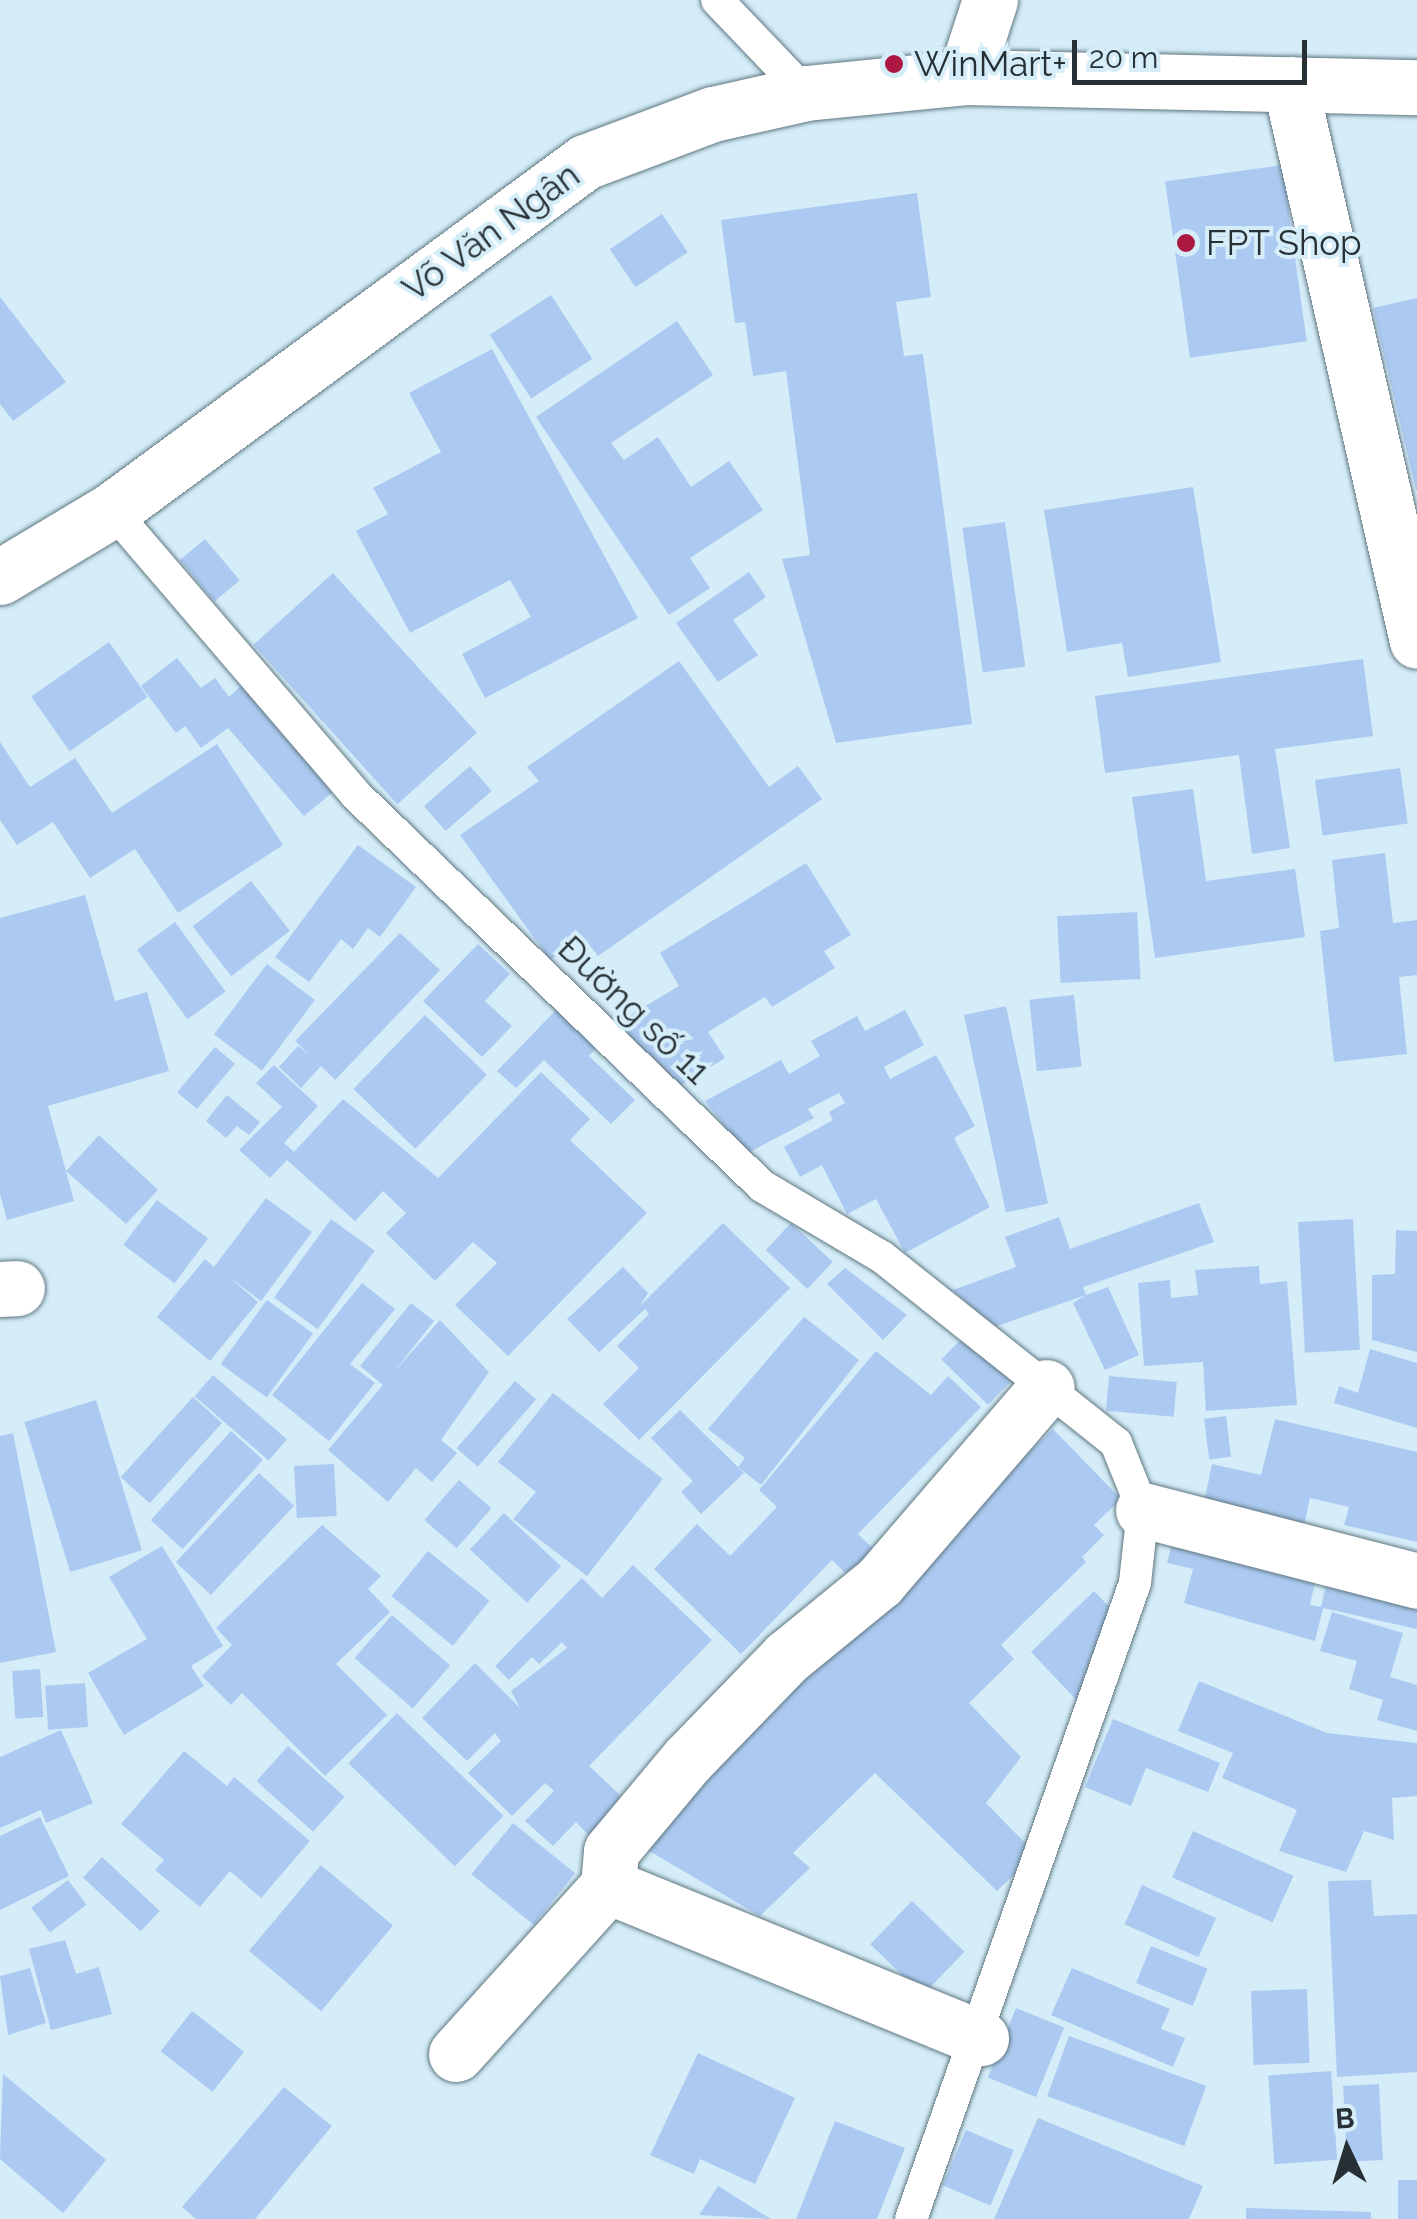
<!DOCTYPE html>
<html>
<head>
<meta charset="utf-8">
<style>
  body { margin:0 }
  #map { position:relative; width:1417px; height:2219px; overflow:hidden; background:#d4edf8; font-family:Raleway,sans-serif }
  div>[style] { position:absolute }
  .building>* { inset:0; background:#accaf1; transform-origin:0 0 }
  .roads { filter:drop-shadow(0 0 2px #607780) drop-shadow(0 0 2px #607780) }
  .service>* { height:32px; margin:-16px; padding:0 16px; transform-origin:16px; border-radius:16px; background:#fff }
  .minor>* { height:55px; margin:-27.5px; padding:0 27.5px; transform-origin:27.5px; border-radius:27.5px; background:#fff }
  .secondary>* { height:55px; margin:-27.5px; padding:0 27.5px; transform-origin:27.5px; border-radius:27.5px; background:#fff }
  .dots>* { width:28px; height:28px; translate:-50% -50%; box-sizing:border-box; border:5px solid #d4edf8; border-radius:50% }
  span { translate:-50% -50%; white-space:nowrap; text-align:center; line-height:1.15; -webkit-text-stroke:8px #d4edf8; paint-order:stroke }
  .poi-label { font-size:35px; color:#273135 }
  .left { translate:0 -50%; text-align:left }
  .street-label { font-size:35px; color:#273135 }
  .north { position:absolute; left:1297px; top:2099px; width:100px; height:100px; -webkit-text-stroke:8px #d4edf8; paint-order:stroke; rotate:356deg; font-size:28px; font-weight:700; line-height:40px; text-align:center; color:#273135 }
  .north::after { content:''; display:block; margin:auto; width:35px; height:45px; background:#273135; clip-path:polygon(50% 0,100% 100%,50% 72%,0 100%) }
  .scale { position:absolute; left:1072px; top:40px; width:235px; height:45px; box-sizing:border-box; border:5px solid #273135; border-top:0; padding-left:12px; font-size:30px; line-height:35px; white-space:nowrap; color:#273135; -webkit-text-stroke:8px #d4edf8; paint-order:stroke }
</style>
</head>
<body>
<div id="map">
  <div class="building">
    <i style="left:1282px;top:165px;width:178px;height:118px;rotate:82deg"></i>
    <i style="clip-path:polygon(917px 193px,931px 297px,896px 302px,904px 356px,923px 354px,972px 724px,836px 743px,782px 559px,810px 555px,786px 371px,753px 376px,745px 322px,735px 323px,721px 220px)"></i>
    <i style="left:662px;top:214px;width:46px;height:63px;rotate:56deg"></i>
    <i style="left:551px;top:295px;width:76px;height:73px;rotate:57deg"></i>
    <i style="clip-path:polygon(0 297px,66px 382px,13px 421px,0 404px)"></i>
    <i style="clip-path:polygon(1417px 298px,1417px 490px,1416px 490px,1373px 308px)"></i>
    <i style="clip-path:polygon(677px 321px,713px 375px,611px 443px,624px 460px,658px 437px,691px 487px,729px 461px,763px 510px,690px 558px,710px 588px,669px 615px,536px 417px)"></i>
    <i style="clip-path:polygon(492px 349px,638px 618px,485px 698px,462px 654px,531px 617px,510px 580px,410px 633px,356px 531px,388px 514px,373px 488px,441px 452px,409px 393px)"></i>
    <i style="clip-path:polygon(1193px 487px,1221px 662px,1128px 677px,1122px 643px,1067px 652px,1044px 510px)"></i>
    <i style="left:1005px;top:522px;width:146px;height:43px;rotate:82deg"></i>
    <i style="left:205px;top:539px;width:54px;height:33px;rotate:50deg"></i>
    <i style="clip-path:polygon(749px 572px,766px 597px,733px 620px,758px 655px,718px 682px,676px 623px)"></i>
    <i style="left:333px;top:573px;width:215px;height:107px;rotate:48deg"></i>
    <i style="left:109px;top:642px;width:67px;height:95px;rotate:55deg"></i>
    <i style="clip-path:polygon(177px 658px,201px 688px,215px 678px,229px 697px,241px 686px,333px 792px,304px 816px,228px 728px,201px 748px,185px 726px,176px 733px,141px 686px)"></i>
    <i style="clip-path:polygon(1363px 659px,1373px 736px,1275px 749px,1290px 848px,1252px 854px,1239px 755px,1105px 773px,1095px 696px)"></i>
    <i style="clip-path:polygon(679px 661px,769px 787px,798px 766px,822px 799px,598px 956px,583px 937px,550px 960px,460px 835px,539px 781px,527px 767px)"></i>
    <i style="clip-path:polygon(0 742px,30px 787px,75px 758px,112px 813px,217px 744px,283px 845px,178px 913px,135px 849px,90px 878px,53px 822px,17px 845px,0 820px)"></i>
    <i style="left:470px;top:766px;width:33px;height:61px;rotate:49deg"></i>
    <i style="left:1400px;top:768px;width:56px;height:86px;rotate:82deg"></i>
    <i style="clip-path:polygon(1193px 789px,1206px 881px,1295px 869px,1305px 937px,1155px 958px,1132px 797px)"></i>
    <i style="clip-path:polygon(358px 845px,416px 887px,380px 937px,368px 928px,353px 949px,341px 939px,309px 982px,275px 957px)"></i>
    <i style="clip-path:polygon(1385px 853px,1393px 923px,1417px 920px,1417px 975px,1399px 977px,1407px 1054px,1334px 1062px,1320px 931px,1339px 928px,1332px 860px)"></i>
    <i style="clip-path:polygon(806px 863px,851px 935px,824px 951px,835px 968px,772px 1007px,765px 997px,708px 1032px,725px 1058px,673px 1090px,617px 1023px,679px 986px,660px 953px)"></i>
    <i style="left:251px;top:881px;width:63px;height:74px;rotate:52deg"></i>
    <i style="clip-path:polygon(85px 895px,115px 1001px,147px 992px,169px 1071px,48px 1106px,66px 1171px,99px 1135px,158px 1190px,126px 1224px,66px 1171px,74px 1201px,7px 1220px,0 1194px,0 918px)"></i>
    <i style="left:1137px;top:912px;width:67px;height:80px;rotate:87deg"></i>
    <i style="left:175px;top:922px;width:86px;height:47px;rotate:54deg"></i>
    <i style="clip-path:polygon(400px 933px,440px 970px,335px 1080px,321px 1066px,301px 1088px,279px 1067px,298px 1046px,309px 1054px,295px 1041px)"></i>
    <i style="clip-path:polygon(478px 944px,510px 974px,485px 1001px,512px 1026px,482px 1057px,423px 1001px)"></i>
    <i style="left:267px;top:964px;width:60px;height:88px;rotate:37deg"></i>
    <i style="left:1074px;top:995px;width:72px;height:45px;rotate:84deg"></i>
    <i style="left:1006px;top:1006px;width:202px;height:43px;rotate:78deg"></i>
    <i style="clip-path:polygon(557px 1009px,597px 1047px,589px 1056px,635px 1100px,611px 1124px,544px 1060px,516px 1088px,497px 1071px)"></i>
    <i style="clip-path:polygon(905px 1010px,924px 1045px,884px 1067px,890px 1079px,936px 1055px,975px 1126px,954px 1138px,990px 1207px,905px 1253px,876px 1199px,847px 1214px,822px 1165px,800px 1177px,784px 1147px,833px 1120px,829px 1112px,845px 1103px,839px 1093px,808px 1109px,814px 1118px,746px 1154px,705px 1101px,781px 1060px,789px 1074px,820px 1056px,811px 1041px,857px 1016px,865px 1031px)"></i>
    <i style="left:425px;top:1015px;width:86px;height:103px;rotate:44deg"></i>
    <i style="left:215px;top:1047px;width:26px;height:59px;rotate:40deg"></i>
    <i style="clip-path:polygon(274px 1065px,318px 1106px,284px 1143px,294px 1152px,343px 1099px,438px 1178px,541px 1072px,590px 1119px,570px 1140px,647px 1213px,508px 1356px,455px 1305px,497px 1263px,473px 1242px,435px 1281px,386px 1233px,406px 1213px,383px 1191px,355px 1221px,287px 1160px,270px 1178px,239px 1150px,282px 1107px,256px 1083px)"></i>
    <i style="clip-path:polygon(227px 1095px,260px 1122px,249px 1135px,237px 1126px,226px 1138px,206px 1121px)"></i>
    <i style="clip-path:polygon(266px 1198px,312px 1232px,261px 1301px,228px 1276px,258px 1302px,210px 1361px,157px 1317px,205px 1259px,214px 1267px)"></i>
    <i style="left:157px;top:1200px;width:64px;height:56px;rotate:37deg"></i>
    <i style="clip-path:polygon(1199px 1203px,1214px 1242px,1083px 1287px,1086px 1295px,1108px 1287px,1139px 1355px,1105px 1370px,1073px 1303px,1086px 1295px,994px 1327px,953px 1290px,1016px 1267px,1005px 1237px,1059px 1217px,1070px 1249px)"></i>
    <i style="left:331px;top:1219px;width:54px;height:97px;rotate:36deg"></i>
    <i style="left:1353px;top:1219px;width:131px;height:55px;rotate:87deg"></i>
    <i style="clip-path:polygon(723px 1223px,790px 1288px,639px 1440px,603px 1404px,639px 1368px,617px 1346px,649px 1314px,645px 1309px,599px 1352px,567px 1319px,623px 1267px,648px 1293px,640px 1306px)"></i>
    <i style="left:791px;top:1223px;width:57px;height:37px;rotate:43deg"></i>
    <i style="clip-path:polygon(1396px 1230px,1417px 1231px,1417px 1352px,1372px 1340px,1372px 1275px,1395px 1274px)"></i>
    <i style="clip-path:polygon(1259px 1266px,1260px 1284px,1287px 1281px,1297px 1405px,1206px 1411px,1203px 1362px,1144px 1366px,1138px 1283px,1170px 1280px,1171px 1298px,1198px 1295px,1195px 1270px)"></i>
    <i style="clip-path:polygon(845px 1268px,907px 1315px,883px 1340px,827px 1284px)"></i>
    <i style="clip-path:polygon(362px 1283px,395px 1309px,350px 1364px,375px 1383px,329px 1441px,272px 1395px)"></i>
    <i style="left:267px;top:1300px;width:57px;height:79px;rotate:36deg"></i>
    <i style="clip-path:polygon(411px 1303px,434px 1321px,393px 1373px,440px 1320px,489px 1372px,441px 1440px,457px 1453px,432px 1482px,416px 1468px,388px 1502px,328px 1450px,383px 1385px,360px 1366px)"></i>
    <i style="clip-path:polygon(804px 1317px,859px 1360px,761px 1485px,738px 1467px,745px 1458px,708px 1429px)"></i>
    <i style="left:967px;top:1333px;width:65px;height:37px;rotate:44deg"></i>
    <i style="clip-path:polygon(1370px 1349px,1417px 1363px,1417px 1428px,1334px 1403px,1339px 1386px,1358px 1393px)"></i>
    <i style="clip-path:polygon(876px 1351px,931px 1395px,948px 1376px,981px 1407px,858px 1534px,884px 1559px,859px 1586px,832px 1560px,741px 1654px,654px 1569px,697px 1524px,730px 1556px,777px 1507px,759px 1490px)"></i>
    <i style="left:213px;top:1375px;width:98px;height:28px;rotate:41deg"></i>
    <i style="left:1109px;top:1376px;width:68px;height:35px;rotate:5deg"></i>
    <i style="left:515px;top:1381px;width:28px;height:89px;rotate:41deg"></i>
    <i style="clip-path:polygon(553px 1393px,663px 1479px,587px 1576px,513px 1519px,536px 1492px,498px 1462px)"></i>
    <i style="left:193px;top:1397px;width:39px;height:108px;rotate:42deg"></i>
    <i style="left:96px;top:1400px;width:157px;height:75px;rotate:73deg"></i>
    <i style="clip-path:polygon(680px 1410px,744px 1473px,701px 1514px,681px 1492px,693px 1481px,651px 1438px)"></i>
    <i style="left:1226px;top:1416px;width:41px;height:22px;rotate:83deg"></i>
    <i style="clip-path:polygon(1275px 1419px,1417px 1452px,1417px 1542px,1344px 1525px,1349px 1507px,1310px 1498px,1304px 1526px,1204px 1503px,1212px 1464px,1261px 1475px)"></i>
    <i style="clip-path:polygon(1053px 1429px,1121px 1499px,1094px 1525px,1104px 1535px,1082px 1557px,1086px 1562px,1001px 1645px,1014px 1659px,969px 1703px,1021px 1757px,986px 1803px,1036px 1854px,997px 1891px,875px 1773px,793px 1853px,810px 1868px,760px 1916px,627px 1838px)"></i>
    <i style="left:231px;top:1431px;width:43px;height:120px;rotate:42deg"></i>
    <i style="clip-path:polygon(13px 1433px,56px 1652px,0 1663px,0 1436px)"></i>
    <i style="left:334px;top:1464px;width:52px;height:40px;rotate:87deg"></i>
    <i style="left:259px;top:1473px;width:48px;height:122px;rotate:43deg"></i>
    <i style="left:459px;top:1480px;width:43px;height:53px;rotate:41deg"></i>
    <i style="left:504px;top:1513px;width:78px;height:50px;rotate:43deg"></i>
    <i style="clip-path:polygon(322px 1525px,381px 1576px,368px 1589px,390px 1612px,336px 1664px,387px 1715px,325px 1776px,242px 1693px,231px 1705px,202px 1676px,232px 1645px,216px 1628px)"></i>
    <i style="clip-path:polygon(1177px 1525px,1320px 1559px,1310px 1605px,1321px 1607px,1331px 1564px,1417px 1584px,1417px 1629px,1323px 1608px,1315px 1641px,1184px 1603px,1193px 1569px,1167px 1563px)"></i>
    <i style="clip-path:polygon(162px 1546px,223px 1646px,191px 1666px,204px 1686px,124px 1735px,88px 1673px,147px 1639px,109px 1577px)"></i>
    <i style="left:428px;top:1551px;width:79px;height:58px;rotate:39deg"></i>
    <i style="clip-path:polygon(633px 1565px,712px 1640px,589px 1766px,636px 1810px,600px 1847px,576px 1822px,553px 1846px,525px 1821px,554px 1791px,545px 1783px,512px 1816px,468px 1773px,501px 1741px,495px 1733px,467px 1761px,422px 1718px,475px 1663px,520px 1708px,511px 1691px,567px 1648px,562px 1642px,539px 1664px,532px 1657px,509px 1680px,495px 1666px,582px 1578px,602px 1598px)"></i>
    <i style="clip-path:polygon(1094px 1591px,1119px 1617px,1084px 1708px,1031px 1652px)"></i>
    <i style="clip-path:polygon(1332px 1612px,1403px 1633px,1390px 1677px,1417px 1685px,1417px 1731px,1377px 1720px,1383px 1700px,1349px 1689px,1357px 1661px,1320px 1651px)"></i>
    <i style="left:392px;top:1615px;width:77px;height:57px;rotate:41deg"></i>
    <i style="left:40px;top:1669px;width:48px;height:28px;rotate:86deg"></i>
    <i style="clip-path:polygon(1199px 1681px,1327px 1733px,1417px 1743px,1417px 1796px,1392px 1798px,1394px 1840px,1364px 1831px,1346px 1872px,1279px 1851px,1297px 1810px,1222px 1778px,1233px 1753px,1178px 1731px)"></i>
    <i style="left:85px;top:1683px;width:44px;height:40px;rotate:86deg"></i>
    <i style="left:397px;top:1713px;width:148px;height:70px;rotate:44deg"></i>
    <i style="clip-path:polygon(1113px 1719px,1220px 1763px,1208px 1792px,1146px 1768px,1131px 1806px,1085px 1787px)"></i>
    <i style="clip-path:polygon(61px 1730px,93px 1803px,46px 1823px,41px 1810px,0 1828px,0 1757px)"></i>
    <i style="left:288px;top:1746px;width:76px;height:47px;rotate:42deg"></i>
    <i style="clip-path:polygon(184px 1751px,227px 1786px,234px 1777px,310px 1841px,261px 1898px,230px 1871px,200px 1907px,155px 1870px,164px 1860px,121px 1824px)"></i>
    <i style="clip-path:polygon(40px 1817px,69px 1876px,0 1910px,0 1836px)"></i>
    <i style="left:513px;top:1823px;width:80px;height:66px;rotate:39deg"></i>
    <i style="left:1193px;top:1831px;width:110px;height:51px;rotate:24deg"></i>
    <i style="left:102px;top:1857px;width:79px;height:28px;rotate:43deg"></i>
    <i style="left:321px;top:1865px;width:94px;height:112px;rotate:40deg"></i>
    <i style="left:68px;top:1880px;width:31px;height:46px;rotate:53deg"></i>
    <i style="clip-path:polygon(1371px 1880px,1374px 1916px,1417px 1914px,1417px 2072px,1337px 2077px,1328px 1881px)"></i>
    <i style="left:1142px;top:1885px;width:81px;height:43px;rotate:24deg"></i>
    <i style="left:912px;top:1901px;width:73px;height:60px;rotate:44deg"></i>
    <i style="clip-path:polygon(65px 1940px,76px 1974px,99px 1967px,112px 2014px,51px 2030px,29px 1949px)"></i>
    <i style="left:1151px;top:1946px;width:61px;height:40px;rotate:22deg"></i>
    <i style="clip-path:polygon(30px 1968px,46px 2023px,8px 2035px,0 1976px)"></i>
    <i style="clip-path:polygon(1072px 1968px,1170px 2009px,1161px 2029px,1185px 2038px,1173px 2067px,1051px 2015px)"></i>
    <i style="left:1307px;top:1989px;width:74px;height:56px;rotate:88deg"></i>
    <i style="left:1016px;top:2008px;width:52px;height:75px;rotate:22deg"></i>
    <i style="left:192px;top:2011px;width:66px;height:51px;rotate:38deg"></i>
    <i style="left:1069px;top:2036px;width:146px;height:64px;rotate:20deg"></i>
    <i style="clip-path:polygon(698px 2053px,795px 2098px,755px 2184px,700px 2159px,694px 2174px,650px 2155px)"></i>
    <i style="left:1331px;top:2071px;width:89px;height:63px;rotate:86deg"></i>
    <i style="clip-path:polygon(3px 2074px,106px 2160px,63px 2213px,0 2159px)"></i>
    <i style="left:1379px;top:2084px;width:76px;height:36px;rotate:87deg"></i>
    <i style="clip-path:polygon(284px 2087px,332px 2126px,255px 2219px,196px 2219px,182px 2207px)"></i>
    <i style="clip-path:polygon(1038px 2118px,1203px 2186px,1189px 2219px,994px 2219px)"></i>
    <i style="clip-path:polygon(835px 2121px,905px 2148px,877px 2219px,796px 2219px)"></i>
    <i style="left:966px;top:2130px;width:52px;height:60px;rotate:23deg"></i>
    <i style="left:1398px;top:2180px;width:19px;height:39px"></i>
    <i style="clip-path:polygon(718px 2186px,771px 2219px,699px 2215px)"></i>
    <i style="clip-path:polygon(1246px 2208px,1371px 2212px,1371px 2219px,1246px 2219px)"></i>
  </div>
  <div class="roads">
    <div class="service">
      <i style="left:717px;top:0;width:129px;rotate:46.3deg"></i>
      <i style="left:112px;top:510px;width:374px;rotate:49.4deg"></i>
      <i style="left:355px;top:794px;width:565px;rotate:43.92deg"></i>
      <i style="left:762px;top:1186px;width:139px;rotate:30.6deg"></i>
      <i style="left:882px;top:1257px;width:299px;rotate:38.5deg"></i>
      <i style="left:1116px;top:1443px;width:72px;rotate:68.1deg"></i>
      <i style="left:1143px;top:1510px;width:73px;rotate:96.3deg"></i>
      <i style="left:1135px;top:1583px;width:674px;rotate:109.4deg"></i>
    </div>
    <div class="minor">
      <i style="left:965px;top:77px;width:81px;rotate:-72deg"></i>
      <i style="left:1290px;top:84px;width:571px;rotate:77.16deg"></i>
      <i style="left:0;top:1289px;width:17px;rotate:-3deg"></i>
      <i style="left:1143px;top:1510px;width:283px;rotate:14.5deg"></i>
      <i style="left:608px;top:1886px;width:35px;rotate:-85deg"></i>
      <i style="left:611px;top:1851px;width:120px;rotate:-50.1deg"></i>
      <i style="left:688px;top:1759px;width:142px;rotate:-45.9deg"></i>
      <i style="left:787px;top:1657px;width:119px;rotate:-39.2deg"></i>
      <i style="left:879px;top:1582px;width:257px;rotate:-49.3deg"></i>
      <i style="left:456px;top:2054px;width:227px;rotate:-47.9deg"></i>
      <i style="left:608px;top:1886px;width:403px;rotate:22.2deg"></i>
    </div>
    <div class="secondary">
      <i style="left:0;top:577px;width:131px;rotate:-30.9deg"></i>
      <i style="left:112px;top:510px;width:587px;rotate:-36.34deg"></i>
      <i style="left:585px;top:162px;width:137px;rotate:-20.6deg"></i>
      <i style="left:713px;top:114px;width:95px;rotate:-12.7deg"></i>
      <i style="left:806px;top:93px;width:160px;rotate:-5.7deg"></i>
      <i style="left:965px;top:77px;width:452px;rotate:1.3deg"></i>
    </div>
  </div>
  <div class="dots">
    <i style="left:894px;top:64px;background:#ad1842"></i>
    <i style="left:1186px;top:243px;background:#ad1842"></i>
  </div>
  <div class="poi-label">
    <span class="left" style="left:914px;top:64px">WinMart+</span>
    <span class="left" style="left:1206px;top:243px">FPT Shop</span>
  </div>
  <div class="street-label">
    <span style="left:491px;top:232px;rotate:-36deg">Võ Văn Ngân</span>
    <span style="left:634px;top:1010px;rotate:44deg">Đường số 11</span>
  </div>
  <div class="north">B</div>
  <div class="scale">20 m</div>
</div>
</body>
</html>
